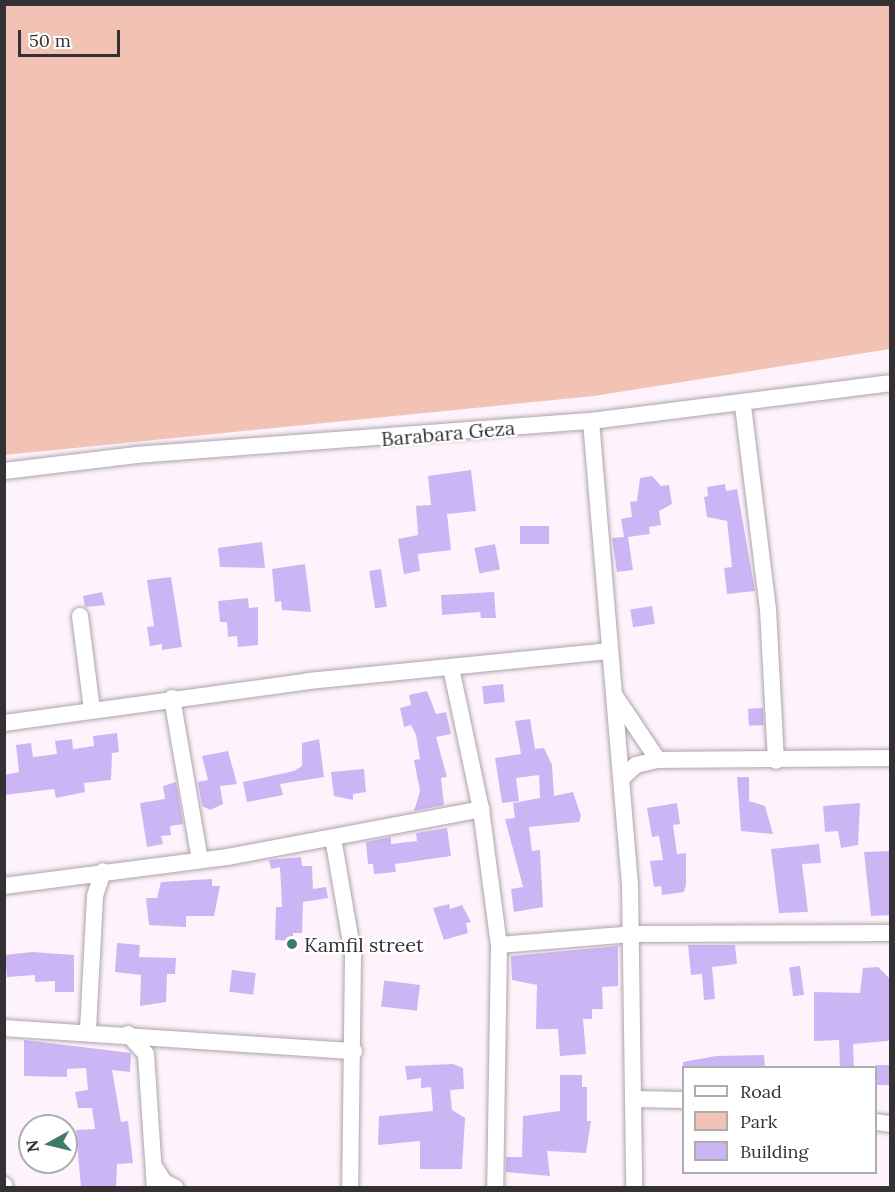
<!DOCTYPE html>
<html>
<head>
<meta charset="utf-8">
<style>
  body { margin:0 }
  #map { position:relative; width:895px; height:1192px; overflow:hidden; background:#fef3fc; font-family:Lora,serif }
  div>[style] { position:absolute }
  .green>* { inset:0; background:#f2c3b4 }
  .building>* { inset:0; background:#ccb5f5; transform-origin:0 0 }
  .roads { filter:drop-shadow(0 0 2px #ada3ab) drop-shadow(0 0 2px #ada3ab) }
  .street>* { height:16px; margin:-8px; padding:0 8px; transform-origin:8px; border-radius:8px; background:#fff }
  .dots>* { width:16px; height:16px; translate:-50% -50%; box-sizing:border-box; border:3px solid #fff; border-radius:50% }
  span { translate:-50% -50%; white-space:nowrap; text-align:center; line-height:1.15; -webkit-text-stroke:4.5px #fff; paint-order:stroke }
  .street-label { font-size:20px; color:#343033 }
  .poi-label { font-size:20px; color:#343033 }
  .left { translate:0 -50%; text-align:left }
  .frame { position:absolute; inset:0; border:6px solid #343033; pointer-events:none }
  .legend { position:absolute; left:682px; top:1066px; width:195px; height:108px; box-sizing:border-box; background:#fff; border:2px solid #aeacad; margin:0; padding:8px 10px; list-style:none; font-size:18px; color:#343033 }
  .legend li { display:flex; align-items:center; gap:12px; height:30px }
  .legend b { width:30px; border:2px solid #aeacad }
  .north { position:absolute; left:18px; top:1114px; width:60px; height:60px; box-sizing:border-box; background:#fff; border:2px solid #aeacad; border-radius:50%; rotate:262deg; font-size:16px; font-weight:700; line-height:24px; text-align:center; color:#343033 }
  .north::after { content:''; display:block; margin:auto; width:21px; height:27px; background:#3c7b69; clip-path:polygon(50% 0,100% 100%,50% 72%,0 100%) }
  .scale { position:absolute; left:18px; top:30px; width:102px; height:27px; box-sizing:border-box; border:3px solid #343033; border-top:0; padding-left:8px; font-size:18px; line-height:21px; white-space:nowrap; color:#343033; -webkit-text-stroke:4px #fff; paint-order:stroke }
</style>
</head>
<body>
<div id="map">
  <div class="green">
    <i style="clip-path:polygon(4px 5px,890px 5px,890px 349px,594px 396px,5px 455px)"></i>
  </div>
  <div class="building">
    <i style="clip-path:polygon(471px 470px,476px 511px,447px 514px,451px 550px,418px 554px,420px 571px,404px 574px,398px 539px,418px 535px,416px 506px,431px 505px,428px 476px)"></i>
    <i style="clip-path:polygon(652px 476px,661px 486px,669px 485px,672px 504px,659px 511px,661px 525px,649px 527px,650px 534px,628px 537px,633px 570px,617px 572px,612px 538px,624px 537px,621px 519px,632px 517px,630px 502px,637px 501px,640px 478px)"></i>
    <i style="clip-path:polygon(725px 484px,726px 491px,737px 489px,755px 591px,727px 594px,724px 568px,732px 567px,727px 521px,707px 517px,704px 497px,708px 496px,707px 487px)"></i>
    <i style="left:520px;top:526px;width:29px;height:18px"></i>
    <i style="clip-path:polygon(262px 542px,265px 568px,220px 567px,218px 548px)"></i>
    <i style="left:495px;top:544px;width:26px;height:21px;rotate:79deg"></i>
    <i style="clip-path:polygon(305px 564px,311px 612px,282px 610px,281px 601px,275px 602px,272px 569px)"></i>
    <i style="left:381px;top:569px;width:38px;height:12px;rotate:81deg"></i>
    <i style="clip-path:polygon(171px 577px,182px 647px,162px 650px,162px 644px,150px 646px,147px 627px,154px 626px,147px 580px)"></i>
    <i style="clip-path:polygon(102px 592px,105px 605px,85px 607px,83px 596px)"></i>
    <i style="clip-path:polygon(494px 592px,496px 618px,481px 618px,480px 612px,442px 615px,441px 595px)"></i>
    <i style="clip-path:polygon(248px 598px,249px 608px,258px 607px,258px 645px,238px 647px,237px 636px,228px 637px,227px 622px,220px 622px,218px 601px)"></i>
    <i style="left:652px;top:606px;width:18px;height:22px;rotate:81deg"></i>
    <i style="left:503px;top:684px;width:18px;height:21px;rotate:84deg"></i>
    <i style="clip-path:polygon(427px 691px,436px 714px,446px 712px,451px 734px,436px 737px,447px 777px,441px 778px,444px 805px,414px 811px,420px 791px,414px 760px,420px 759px,416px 735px,411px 725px,404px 727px,400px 708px,411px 705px,409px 695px)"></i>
    <i style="left:763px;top:708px;width:17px;height:15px;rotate:87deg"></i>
    <i style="clip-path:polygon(530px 719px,535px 749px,544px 748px,552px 765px,554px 796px,573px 792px,581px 816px,579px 822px,529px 827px,532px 851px,540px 850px,543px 907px,514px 912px,511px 889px,523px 887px,505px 819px,515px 818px,513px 803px,540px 798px,539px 775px,516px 778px,519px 801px,502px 803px,495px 758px,521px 754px,515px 721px)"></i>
    <i style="clip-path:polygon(117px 733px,119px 752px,112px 753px,111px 780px,84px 783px,85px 792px,56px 798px,54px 789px,4px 795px,4px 775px,19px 772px,16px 745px,31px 743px,33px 757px,57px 754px,55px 741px,72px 739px,73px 749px,94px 746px,93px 736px)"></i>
    <i style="clip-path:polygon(319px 739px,324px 777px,280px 784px,283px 795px,247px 802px,243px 782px,294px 771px,302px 766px,302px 743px)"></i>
    <i style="clip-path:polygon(228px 751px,237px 784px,220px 786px,223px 804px,210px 810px,202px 806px,198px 782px,208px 780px,202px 756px)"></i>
    <i style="clip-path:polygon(364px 769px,366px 792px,353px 794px,353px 800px,334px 796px,331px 772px)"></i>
    <i style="clip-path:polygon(737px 777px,749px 777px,749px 801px,765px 806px,773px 834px,741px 831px)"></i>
    <i style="clip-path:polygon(176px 782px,183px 824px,170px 826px,171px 835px,161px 836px,163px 844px,147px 847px,140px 803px,165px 799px,163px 786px)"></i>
    <i style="clip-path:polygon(677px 803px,680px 824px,673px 825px,677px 854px,686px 853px,686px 884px,684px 892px,662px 895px,661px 886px,654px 887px,650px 861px,663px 860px,659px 836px,652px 837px,647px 808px)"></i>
    <i style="clip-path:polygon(860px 803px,858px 845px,841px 848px,838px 831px,825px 832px,823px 806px)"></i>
    <i style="clip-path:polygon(447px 828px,451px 856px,395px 864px,396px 872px,374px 874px,373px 864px,368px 864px,366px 842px,391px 837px,391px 844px,417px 841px,416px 833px)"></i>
    <i style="clip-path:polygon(819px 844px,821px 863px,802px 864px,808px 912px,779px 913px,771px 849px)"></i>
    <i style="clip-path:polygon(891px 851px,891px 915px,871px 916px,864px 852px)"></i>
    <i style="clip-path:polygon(301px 857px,302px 866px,312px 866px,313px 889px,326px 887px,328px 898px,303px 902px,302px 933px,293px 933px,293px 941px,275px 940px,276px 907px,282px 907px,280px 867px,271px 869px,269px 860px)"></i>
    <i style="clip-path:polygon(212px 879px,212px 886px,220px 886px,214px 916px,186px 916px,186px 927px,149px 925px,146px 898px,157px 898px,161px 882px)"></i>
    <i style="clip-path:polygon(449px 904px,450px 909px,462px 905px,471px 922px,466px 923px,468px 933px,444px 940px,433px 908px)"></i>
    <i style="clip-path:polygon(117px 943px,140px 945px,139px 957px,176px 958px,175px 974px,167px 974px,166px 1002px,140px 1006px,141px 975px,115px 972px)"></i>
    <i style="clip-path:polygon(688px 945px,735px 945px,737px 964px,712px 967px,715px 999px,704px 1000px,702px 974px,691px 975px)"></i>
    <i style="clip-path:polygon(618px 946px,618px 986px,602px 987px,603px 1009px,592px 1009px,592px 1019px,583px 1019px,586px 1054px,560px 1056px,558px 1029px,536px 1029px,537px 985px,512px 980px,511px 956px)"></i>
    <i style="clip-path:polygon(32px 952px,74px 955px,74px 992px,55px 992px,55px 981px,35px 982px,35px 975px,7px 977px,5px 955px)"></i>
    <i style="left:800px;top:966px;width:29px;height:11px;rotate:82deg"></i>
    <i style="clip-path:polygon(878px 967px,891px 980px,891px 1036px,888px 1041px,853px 1044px,854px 1068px,840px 1068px,839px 1040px,814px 1041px,814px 992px,860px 993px,863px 968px)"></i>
    <i style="left:232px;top:970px;width:24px;height:22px;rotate:7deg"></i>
    <i style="left:420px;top:985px;width:26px;height:36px;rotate:97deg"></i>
    <i style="clip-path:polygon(24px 1040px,131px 1053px,130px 1072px,112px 1070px,121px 1122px,128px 1121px,133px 1163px,117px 1164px,116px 1188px,81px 1188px,76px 1130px,95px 1129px,92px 1108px,78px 1108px,75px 1092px,88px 1090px,86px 1068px,67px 1069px,67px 1077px,24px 1076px)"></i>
    <i style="clip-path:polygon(764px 1055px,765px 1068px,683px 1068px,683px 1062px,716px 1056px)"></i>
    <i style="clip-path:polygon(453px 1064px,463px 1068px,464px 1089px,450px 1090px,452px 1110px,465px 1118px,462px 1169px,420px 1169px,420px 1141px,378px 1145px,379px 1116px,433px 1111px,431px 1087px,421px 1088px,421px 1078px,407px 1080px,405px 1066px)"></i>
    <i style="left:891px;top:1065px;width:20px;height:15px;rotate:90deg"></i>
    <i style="clip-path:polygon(560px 1075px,582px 1075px,582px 1087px,587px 1087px,587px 1121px,591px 1121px,586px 1153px,547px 1151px,550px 1176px,506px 1172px,506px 1157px,522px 1157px,523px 1116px,560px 1111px)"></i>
  </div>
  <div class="roads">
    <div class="street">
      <i style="left:743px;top:406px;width:205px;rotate:83deg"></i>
      <i style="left:768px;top:609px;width:152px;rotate:87deg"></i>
      <i style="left:591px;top:421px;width:465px;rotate:85.2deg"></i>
      <i style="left:630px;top:884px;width:304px;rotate:89.2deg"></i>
      <i style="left:4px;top:471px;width:134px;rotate:-6.9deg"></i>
      <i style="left:137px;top:455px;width:455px;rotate:-4.3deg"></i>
      <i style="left:591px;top:421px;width:301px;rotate:-7.2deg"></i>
      <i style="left:80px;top:616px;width:95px;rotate:82.7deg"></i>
      <i style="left:451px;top:668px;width:144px;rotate:78deg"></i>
      <i style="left:481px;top:809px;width:137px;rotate:82.5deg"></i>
      <i style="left:499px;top:945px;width:243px;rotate:90.9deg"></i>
      <i style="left:615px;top:696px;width:77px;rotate:56.1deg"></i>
      <i style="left:172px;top:698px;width:164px;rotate:80.2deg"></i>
      <i style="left:4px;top:723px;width:308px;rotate:-7.8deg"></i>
      <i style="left:309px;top:681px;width:300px;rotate:-5.7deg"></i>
      <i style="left:621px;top:779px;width:21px;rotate:-43deg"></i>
      <i style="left:636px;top:765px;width:23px;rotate:-13deg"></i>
      <i style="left:658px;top:760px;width:232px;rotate:-0.5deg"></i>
      <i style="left:333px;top:838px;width:118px;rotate:80.2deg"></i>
      <i style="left:353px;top:954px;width:234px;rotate:90.7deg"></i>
      <i style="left:4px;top:886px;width:226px;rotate:-7.4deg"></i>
      <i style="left:228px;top:857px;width:258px;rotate:-10.7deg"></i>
      <i style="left:499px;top:945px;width:133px;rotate:-4.7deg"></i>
      <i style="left:632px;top:934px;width:258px;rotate:-0.2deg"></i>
      <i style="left:4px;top:1028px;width:351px;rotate:3.8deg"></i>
      <i style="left:88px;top:1030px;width:134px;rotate:-87deg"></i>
      <i style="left:95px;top:896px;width:26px;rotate:-72deg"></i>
      <i style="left:128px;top:1034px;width:27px;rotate:48deg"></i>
      <i style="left:146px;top:1054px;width:134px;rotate:86.2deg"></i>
      <i style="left:633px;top:1099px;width:51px;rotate:1.1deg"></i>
      <i style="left:876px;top:1122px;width:14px;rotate:8deg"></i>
      <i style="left:154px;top:1166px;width:19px;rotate:58deg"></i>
      <i style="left:164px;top:1182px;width:13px;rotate:27deg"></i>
      <i style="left:4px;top:1185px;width:3px;rotate:72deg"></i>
    </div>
  </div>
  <div class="dots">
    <i style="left:292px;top:944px;background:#3c7b69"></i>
  </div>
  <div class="street-label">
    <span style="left:448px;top:433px;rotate:-5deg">Barabara Geza</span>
  </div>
  <div class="poi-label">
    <span class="left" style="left:304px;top:944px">Kamfil street</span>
  </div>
  <div class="frame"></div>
  <ul class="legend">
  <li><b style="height:8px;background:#fff"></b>Road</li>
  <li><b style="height:16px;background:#f2c3b4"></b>Park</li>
  <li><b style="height:16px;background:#ccb5f5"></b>Building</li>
  </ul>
  <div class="north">N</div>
  <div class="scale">50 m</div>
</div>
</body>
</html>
